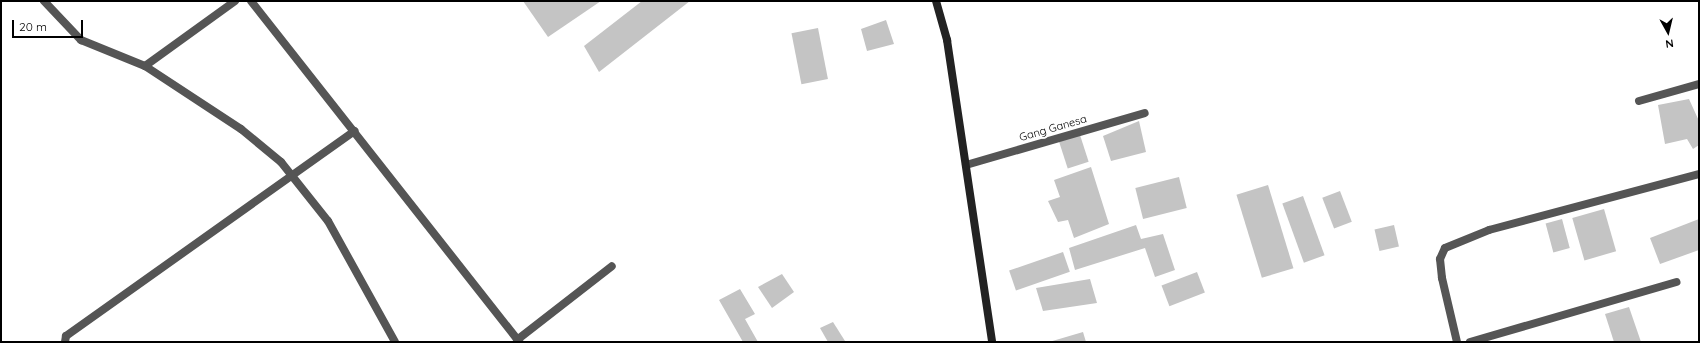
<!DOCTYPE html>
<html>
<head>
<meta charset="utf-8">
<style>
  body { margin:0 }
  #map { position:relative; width:1700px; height:343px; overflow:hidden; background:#fff; font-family:Quicksand,sans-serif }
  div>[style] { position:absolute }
  .building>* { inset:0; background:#c4c4c4; transform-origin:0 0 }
  .street>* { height:8px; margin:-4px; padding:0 4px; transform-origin:4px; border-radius:4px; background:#555 }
  .secondary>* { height:8px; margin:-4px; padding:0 4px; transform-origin:4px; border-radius:4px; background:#222 }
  span { translate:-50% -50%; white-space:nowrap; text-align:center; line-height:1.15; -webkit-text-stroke:4px #fff; paint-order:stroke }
  .street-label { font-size:11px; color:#000 }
  .frame { position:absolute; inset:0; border:2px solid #000; pointer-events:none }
  .north { position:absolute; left:1648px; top:12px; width:40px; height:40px; -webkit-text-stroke:3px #fff; paint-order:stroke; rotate:172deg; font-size:11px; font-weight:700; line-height:16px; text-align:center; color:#000 }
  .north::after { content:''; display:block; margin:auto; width:14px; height:18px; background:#000; clip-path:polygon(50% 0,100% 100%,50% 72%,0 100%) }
  .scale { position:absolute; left:12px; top:20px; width:71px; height:18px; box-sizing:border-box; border:2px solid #000; border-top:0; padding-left:5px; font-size:12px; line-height:14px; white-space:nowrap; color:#000; -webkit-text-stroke:3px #fff; paint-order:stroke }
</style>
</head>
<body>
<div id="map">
  <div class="building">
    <i style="clip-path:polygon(523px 1px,601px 1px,548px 37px)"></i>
    <i style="clip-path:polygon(642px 1px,690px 1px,599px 72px,584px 46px)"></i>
    <i style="clip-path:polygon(886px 20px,894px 44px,867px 51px,861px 29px)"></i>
    <i style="left:818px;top:28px;width:52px;height:27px;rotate:79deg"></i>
    <i style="clip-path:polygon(1689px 99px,1699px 121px,1699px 145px,1693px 149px,1687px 139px,1665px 144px,1658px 105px)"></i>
    <i style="clip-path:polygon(1139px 121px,1146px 152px,1111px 161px,1103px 136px)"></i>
    <i style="left:1080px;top:135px;width:28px;height:22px;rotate:72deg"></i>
    <i style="clip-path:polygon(1091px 167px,1109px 224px,1074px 238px,1068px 220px,1058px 222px,1048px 201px,1060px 197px,1054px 180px)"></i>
    <i style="left:1179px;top:177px;width:32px;height:45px;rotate:76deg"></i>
    <i style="left:1268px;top:185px;width:87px;height:33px;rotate:73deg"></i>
    <i style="left:1340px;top:191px;width:33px;height:19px;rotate:69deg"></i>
    <i style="left:1303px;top:196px;width:63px;height:22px;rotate:70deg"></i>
    <i style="left:1604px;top:209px;width:44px;height:33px;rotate:74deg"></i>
    <i style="left:1562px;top:219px;width:30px;height:17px;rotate:75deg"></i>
    <i style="clip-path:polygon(1699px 219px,1699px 250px,1660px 264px,1650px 238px)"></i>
    <i style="clip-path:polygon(1136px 225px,1141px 239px,1163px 234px,1175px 270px,1155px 277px,1145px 248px,1075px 270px,1069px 248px)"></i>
    <i style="left:1394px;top:225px;width:22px;height:20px;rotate:77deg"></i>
    <i style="left:1063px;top:252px;width:21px;height:57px;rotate:71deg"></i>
    <i style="left:1197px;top:272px;width:22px;height:38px;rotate:69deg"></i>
    <i style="clip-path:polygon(782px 274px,794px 292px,772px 308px,758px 287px)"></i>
    <i style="clip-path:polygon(1090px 279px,1097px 303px,1043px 311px,1036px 288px)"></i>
    <i style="clip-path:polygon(740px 289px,755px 314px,745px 319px,758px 342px,743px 342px,719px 300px)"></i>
    <i style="clip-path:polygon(1629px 307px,1641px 342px,1614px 342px,1605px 314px)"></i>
    <i style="clip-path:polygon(833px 322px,845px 341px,844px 342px,828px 342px,820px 328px)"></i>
    <i style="clip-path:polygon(1083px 332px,1086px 342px,1049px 342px)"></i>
  </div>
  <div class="street">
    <i style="left:44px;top:1px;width:54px;rotate:46.5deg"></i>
    <i style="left:81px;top:40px;width:69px;rotate:22.1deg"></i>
    <i style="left:145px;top:66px;width:115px;rotate:33.3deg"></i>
    <i style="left:241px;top:129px;width:52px;rotate:39.5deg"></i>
    <i style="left:281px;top:162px;width:75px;rotate:51.5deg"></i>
    <i style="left:328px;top:221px;width:138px;rotate:61deg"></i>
    <i style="left:251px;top:1px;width:434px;rotate:51.8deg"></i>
    <i style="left:145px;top:66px;width:111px;rotate:-35.8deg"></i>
    <i style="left:1639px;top:101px;width:62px;rotate:-15.8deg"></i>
    <i style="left:966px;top:165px;width:186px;rotate:-16.2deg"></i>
    <i style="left:517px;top:340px;width:120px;rotate:-37.9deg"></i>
    <i style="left:65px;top:342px;width:6px;rotate:-81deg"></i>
    <i style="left:66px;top:336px;width:354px;rotate:-35.4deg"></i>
    <i style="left:1457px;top:342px;width:66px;rotate:-103.2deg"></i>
    <i style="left:1442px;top:278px;width:19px;rotate:-96deg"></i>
    <i style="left:1440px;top:259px;width:12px;rotate:-66deg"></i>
    <i style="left:1445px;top:248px;width:48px;rotate:-22.2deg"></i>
    <i style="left:1489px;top:230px;width:217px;rotate:-14.9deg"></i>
    <i style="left:1470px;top:342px;width:215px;rotate:-16.2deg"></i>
  </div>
  <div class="secondary">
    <i style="left:936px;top:1px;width:41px;rotate:74.2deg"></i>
    <i style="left:947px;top:40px;width:305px;rotate:81.5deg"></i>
  </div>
  <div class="street-label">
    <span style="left:1053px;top:128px;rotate:-16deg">Gang Ganesa</span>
  </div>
  <div class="frame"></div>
  <div class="north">N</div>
  <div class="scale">20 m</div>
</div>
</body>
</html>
